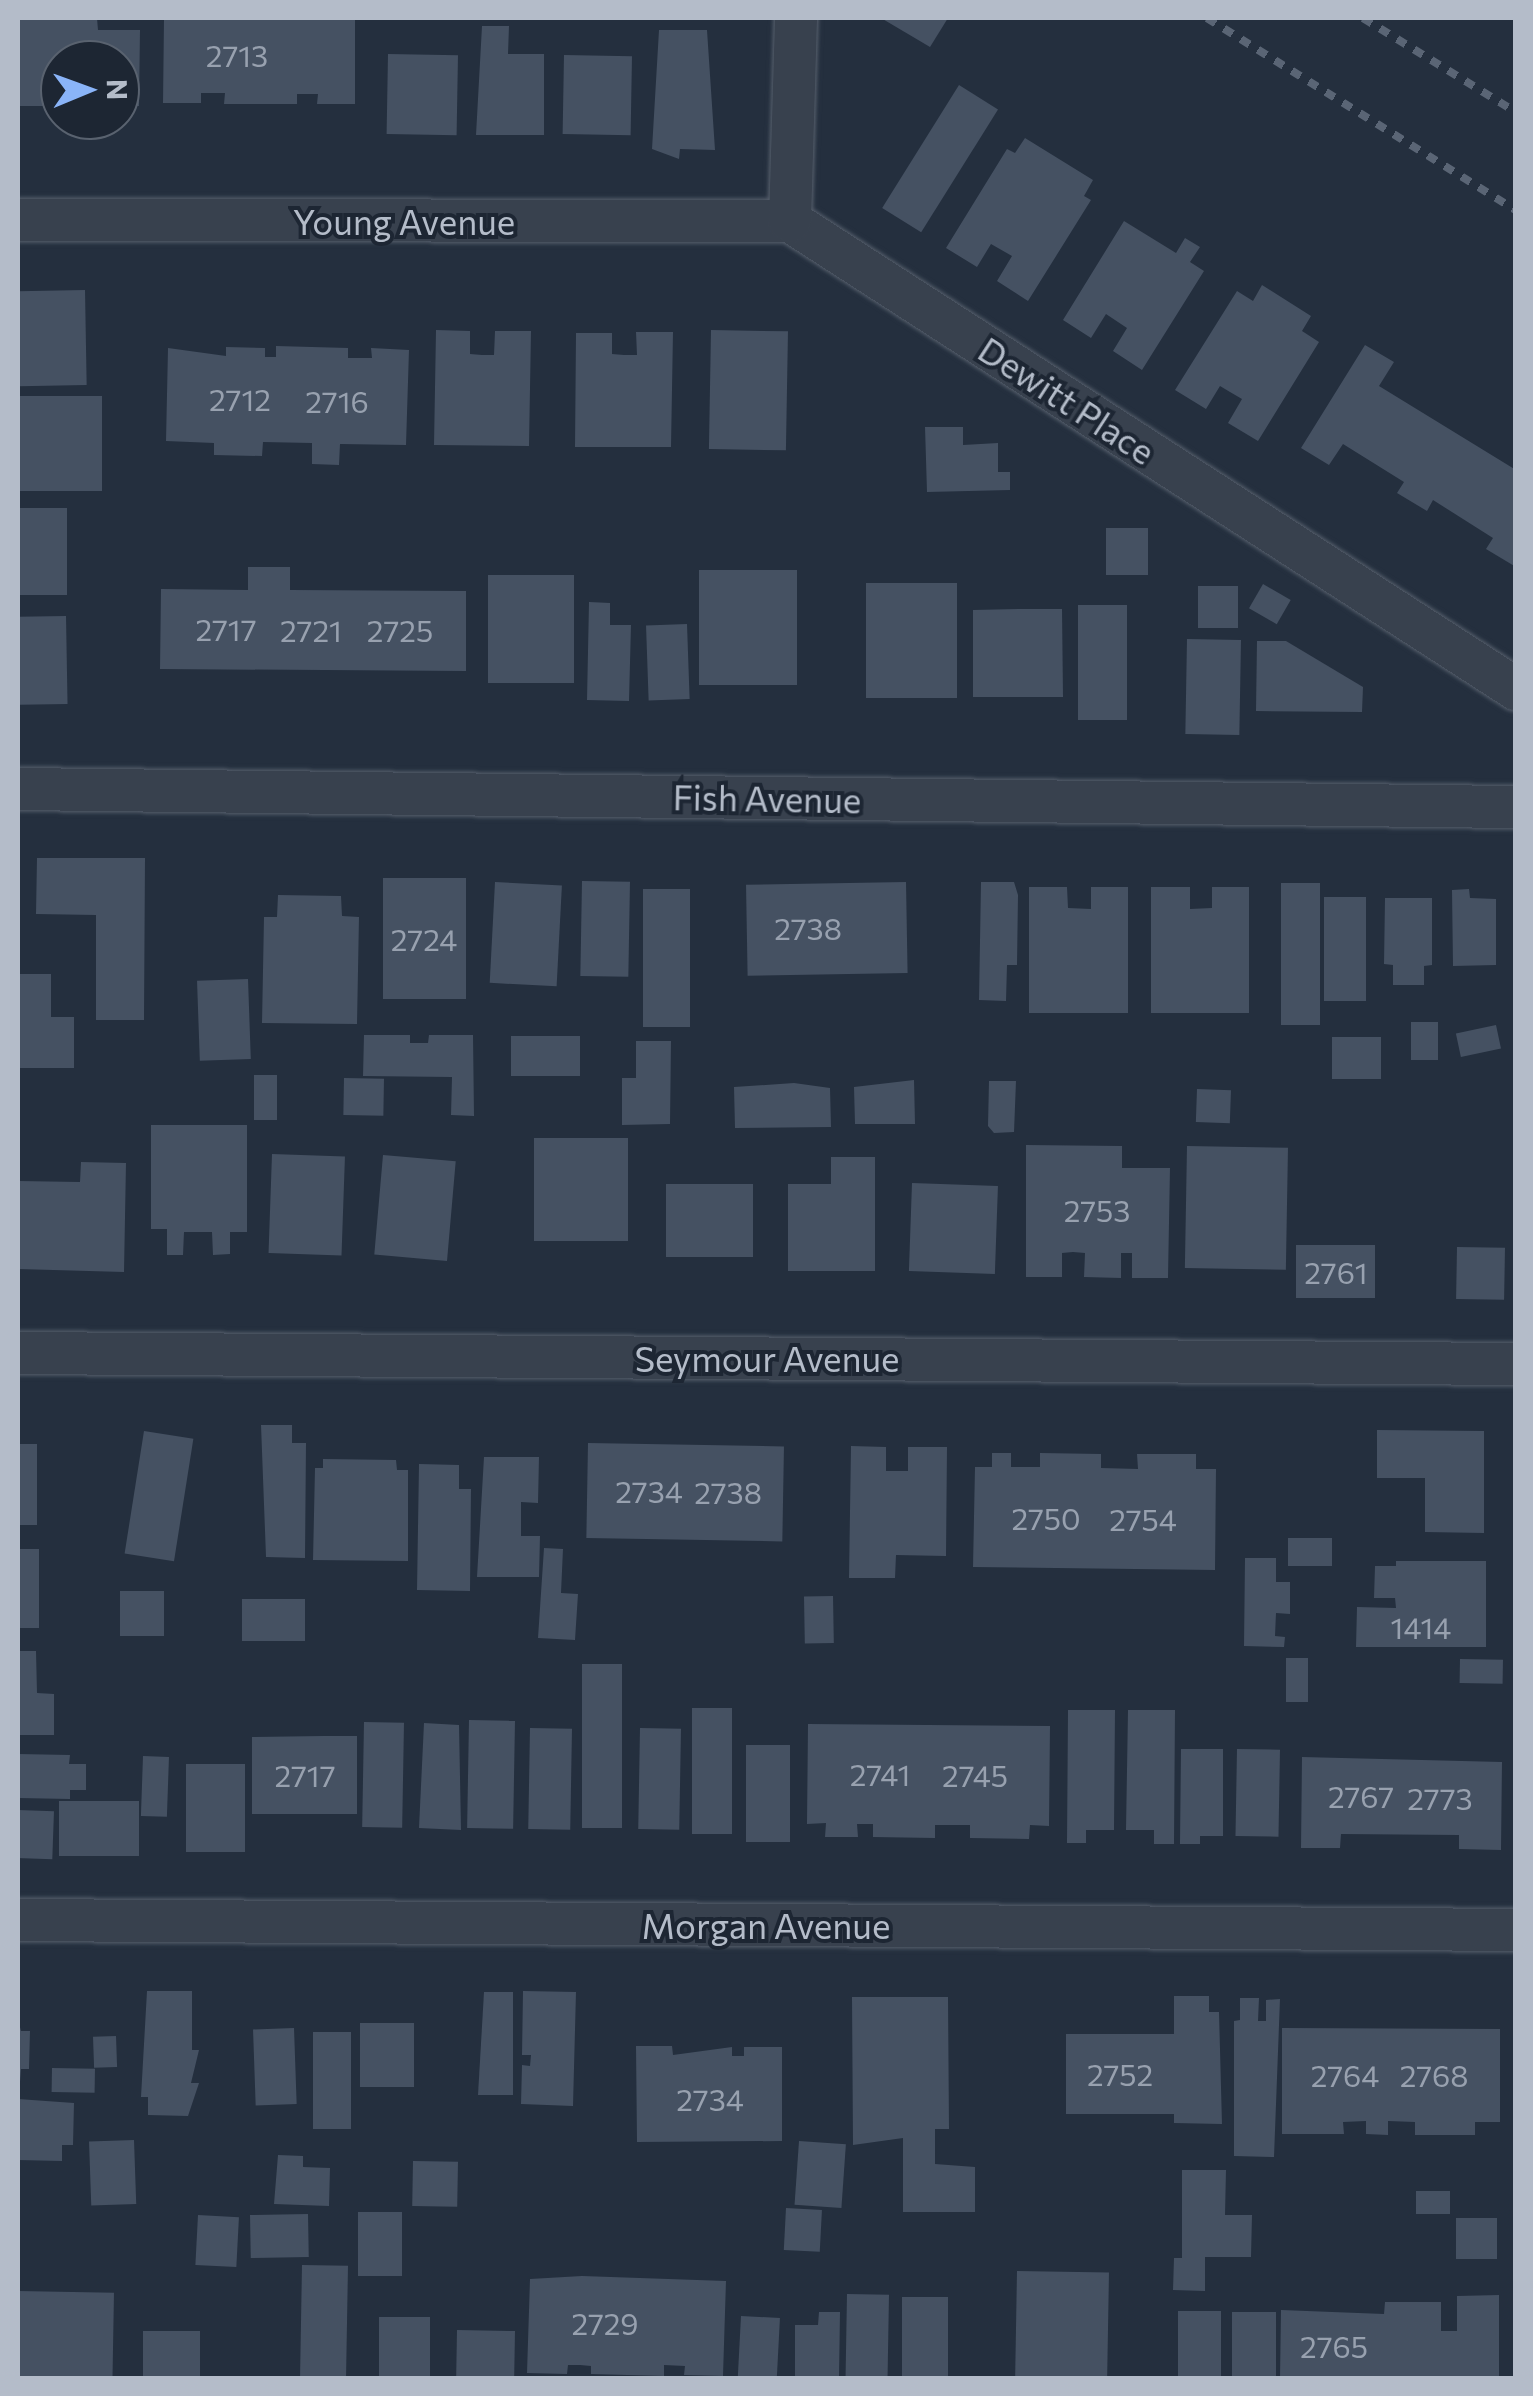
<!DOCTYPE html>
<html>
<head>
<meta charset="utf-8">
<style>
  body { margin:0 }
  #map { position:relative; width:1533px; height:2396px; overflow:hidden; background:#242f3e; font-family:Commissioner,sans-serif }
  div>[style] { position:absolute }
  .building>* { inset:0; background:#455162; transform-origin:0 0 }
  .roads { filter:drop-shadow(0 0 2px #565f6c) drop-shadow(0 0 2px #565f6c) }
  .street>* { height:42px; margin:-21px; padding:0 21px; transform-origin:21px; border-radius:21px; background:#38414e }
  .rail>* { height:8px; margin-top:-4px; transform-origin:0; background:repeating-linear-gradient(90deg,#5a6575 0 10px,transparent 0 20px) }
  span { translate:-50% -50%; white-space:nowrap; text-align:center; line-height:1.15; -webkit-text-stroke:8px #1d2633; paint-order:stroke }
  .number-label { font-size:30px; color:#98a1af }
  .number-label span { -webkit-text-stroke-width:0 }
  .street-label { font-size:35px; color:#b4bcc9 }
  .frame { position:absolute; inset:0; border:20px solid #b4bcc9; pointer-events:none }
  .north { position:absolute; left:40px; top:40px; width:100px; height:100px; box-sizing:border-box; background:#1d2633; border:2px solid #59626f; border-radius:50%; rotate:89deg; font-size:28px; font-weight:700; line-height:40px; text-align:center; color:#b4bcc9 }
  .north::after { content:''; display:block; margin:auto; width:35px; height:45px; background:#8ab4f8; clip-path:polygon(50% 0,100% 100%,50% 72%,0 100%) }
</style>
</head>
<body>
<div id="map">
  <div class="building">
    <i style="clip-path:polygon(18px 18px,97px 18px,98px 30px,140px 30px,139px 106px,120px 106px,120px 60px,60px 60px,60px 106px,18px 106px)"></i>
    <i style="clip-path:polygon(164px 18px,355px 18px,355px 104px,317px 104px,318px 94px,297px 94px,297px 104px,224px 104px,225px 93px,201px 93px,201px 103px,163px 103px)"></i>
    <i style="clip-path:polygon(881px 18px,948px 18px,930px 47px)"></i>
    <i style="clip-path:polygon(482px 26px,509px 26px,508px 54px,544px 54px,544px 135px,476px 135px)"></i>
    <i style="clip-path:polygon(659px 30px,707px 30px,715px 150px,680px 149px,679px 159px,652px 149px)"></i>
    <i style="left:388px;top:54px;width:70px;height:80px;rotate:1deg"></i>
    <i style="left:564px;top:55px;width:68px;height:79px;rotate:1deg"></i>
    <i style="left:959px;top:85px;width:46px;height:145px;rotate:32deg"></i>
    <i style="clip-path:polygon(1025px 138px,1093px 180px,1084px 196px,1091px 200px,1028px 301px,997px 281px,1012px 256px,991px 244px,977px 267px,946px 248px,1007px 149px,1015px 153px)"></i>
    <i style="clip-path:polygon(1124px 221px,1176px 253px,1185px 238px,1200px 247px,1190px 262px,1204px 271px,1142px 370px,1113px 351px,1127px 328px,1106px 314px,1091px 338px,1063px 320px)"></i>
    <i style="clip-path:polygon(1262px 285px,1311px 316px,1302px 331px,1319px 342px,1258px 441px,1228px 423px,1242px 399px,1230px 392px,1220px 386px,1206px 409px,1175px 390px,1237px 291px,1253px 301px)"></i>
    <i style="left:85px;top:290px;width:95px;height:67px;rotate:89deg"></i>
    <i style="clip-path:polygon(436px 330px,470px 331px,470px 354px,482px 355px,494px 355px,495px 331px,531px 331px,529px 446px,434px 445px)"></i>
    <i style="left:711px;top:330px;width:77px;height:119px;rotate:1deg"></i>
    <i style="clip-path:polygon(636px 332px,673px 332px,671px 447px,575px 447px,576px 333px,612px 333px,612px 354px,624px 355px,637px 355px)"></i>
    <i style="clip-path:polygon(1365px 345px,1394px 362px,1379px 386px,1516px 470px,1516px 567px,1486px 549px,1493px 538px,1433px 500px,1427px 511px,1397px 493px,1404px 482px,1343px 444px,1329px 465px,1301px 448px)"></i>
    <i style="clip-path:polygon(276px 346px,348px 348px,348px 358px,372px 358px,371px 348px,409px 350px,406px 445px,340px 444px,339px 465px,312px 464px,312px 443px,263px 442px,262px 456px,214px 455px,214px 443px,166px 441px,168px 348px,226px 356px,226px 347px,265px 348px,265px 357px,276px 357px)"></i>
    <i style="left:18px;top:396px;width:84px;height:95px"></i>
    <i style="clip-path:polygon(925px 427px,963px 427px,963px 445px,998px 443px,998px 472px,1010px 472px,1010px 490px,927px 492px)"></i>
    <i style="left:18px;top:508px;width:49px;height:87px"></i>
    <i style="left:1106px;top:528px;width:42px;height:47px"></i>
    <i style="clip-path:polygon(248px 567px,290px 567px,290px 590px,466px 591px,466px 671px,160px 669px,161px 589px,248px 590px)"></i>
    <i style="left:699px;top:570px;width:98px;height:115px"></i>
    <i style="left:488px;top:575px;width:86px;height:108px"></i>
    <i style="left:866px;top:583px;width:91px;height:115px"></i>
    <i style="left:1263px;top:584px;width:32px;height:28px;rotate:30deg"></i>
    <i style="left:1238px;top:586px;width:42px;height:40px;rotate:90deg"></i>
    <i style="clip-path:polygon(589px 602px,610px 603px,610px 625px,631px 625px,629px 701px,587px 700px)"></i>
    <i style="left:1078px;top:605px;width:49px;height:115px"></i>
    <i style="clip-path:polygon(1019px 609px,1062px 609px,1063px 697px,973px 697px,973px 610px)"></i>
    <i style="left:66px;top:616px;width:88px;height:48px;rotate:89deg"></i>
    <i style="left:687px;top:624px;width:75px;height:41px;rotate:88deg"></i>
    <i style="left:1187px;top:639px;width:54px;height:95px;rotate:1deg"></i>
    <i style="clip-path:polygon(1257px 641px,1286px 641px,1363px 687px,1362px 712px,1256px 711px)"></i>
    <i style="clip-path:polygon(37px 858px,145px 858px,144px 1020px,96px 1020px,96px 915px,36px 914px)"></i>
    <i style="left:383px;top:878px;width:83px;height:121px"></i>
    <i style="left:582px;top:881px;width:48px;height:95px;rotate:1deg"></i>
    <i style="left:495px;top:882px;width:67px;height:101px;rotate:3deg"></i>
    <i style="left:906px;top:882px;width:91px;height:160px;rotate:89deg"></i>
    <i style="clip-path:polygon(981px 882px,1014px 882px,1018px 895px,1017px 965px,1007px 965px,1006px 1001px,979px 1000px)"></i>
    <i style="left:1281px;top:883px;width:39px;height:142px"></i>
    <i style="clip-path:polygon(1029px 887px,1067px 887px,1068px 908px,1091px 909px,1091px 887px,1128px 887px,1128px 1013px,1029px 1013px)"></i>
    <i style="clip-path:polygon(1151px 887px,1190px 887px,1190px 909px,1212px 908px,1212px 887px,1249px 887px,1249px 1013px,1151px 1013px)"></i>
    <i style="left:643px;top:889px;width:47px;height:138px"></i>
    <i style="clip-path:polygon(1469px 889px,1470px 898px,1496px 899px,1496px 965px,1453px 966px,1452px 890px)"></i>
    <i style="clip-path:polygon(278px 895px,341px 896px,342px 916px,359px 917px,357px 1024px,262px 1023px,264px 917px,277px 917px)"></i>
    <i style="left:1324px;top:897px;width:42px;height:104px"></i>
    <i style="clip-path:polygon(1385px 898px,1432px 898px,1432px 965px,1424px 966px,1424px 985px,1393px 985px,1393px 965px,1384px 964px)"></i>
    <i style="clip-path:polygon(18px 974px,51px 974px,51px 1017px,74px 1017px,74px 1068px,18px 1068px)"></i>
    <i style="left:248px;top:979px;width:80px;height:51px;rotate:88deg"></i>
    <i style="left:1411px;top:1022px;width:27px;height:38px"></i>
    <i style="left:1496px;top:1025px;width:24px;height:41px;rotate:78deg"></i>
    <i style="clip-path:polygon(364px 1035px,410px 1035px,410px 1043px,428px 1043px,429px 1035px,473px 1035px,474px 1116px,451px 1115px,452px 1077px,363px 1076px)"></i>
    <i style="left:511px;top:1036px;width:69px;height:40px"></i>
    <i style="left:1381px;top:1037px;width:42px;height:49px;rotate:90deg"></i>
    <i style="clip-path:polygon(636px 1041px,671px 1041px,670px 1124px,622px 1125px,622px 1078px,636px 1078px)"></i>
    <i style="left:277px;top:1075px;width:45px;height:23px;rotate:90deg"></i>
    <i style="left:344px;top:1078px;width:40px;height:37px;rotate:1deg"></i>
    <i style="clip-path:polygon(914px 1080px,915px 1124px,855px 1124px,854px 1087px)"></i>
    <i style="clip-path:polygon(989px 1081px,1016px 1081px,1014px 1132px,994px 1133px,988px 1126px)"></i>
    <i style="clip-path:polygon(794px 1083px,830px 1088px,831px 1127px,735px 1128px,734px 1087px)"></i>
    <i style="left:1197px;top:1089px;width:34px;height:33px;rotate:2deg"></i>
    <i style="clip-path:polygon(151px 1125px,247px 1125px,247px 1232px,230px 1232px,230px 1254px,213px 1255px,212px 1232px,184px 1232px,183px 1255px,167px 1255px,167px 1229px,151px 1229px)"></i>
    <i style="left:534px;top:1138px;width:94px;height:103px"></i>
    <i style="clip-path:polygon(1026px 1145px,1122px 1146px,1122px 1168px,1170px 1168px,1168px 1278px,1132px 1278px,1132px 1253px,1121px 1253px,1121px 1278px,1084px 1277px,1085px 1253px,1073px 1252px,1062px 1253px,1062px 1277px,1026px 1277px)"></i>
    <i style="left:1187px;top:1146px;width:101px;height:122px;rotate:1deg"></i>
    <i style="left:272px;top:1154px;width:73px;height:99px;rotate:2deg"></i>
    <i style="left:383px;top:1155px;width:73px;height:100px;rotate:5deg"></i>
    <i style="clip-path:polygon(831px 1157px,875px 1157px,875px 1271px,788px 1271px,788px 1184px,831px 1184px)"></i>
    <i style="clip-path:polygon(81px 1162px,126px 1163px,124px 1272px,18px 1269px,18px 1181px,80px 1182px)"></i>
    <i style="left:912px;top:1183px;width:86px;height:88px;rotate:2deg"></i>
    <i style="left:666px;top:1184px;width:87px;height:73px"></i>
    <i style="left:1375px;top:1245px;width:53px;height:79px;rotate:90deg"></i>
    <i style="left:1457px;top:1247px;width:48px;height:52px;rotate:1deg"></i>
    <i style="clip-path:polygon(261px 1425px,292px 1425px,292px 1443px,306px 1443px,305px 1558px,266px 1557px)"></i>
    <i style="clip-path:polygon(1377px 1430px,1484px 1431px,1484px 1533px,1425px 1532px,1425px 1478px,1377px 1478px)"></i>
    <i style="left:144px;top:1431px;width:50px;height:124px;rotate:9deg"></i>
    <i style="left:588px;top:1443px;width:196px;height:95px;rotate:1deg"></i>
    <i style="left:18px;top:1444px;width:19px;height:81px"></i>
    <i style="clip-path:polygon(851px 1446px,886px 1447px,886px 1471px,908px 1471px,908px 1447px,947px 1447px,946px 1556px,896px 1555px,895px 1578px,849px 1578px)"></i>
    <i style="clip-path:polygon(992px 1453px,1011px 1453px,1011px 1467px,1040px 1467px,1040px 1453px,1101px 1454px,1101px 1468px,1138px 1469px,1137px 1454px,1196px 1454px,1196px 1469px,1216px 1469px,1215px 1570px,973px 1567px,975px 1467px,992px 1467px)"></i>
    <i style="clip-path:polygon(484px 1457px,539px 1457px,538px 1503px,521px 1502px,521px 1536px,540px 1536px,539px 1577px,477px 1577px)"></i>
    <i style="clip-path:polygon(323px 1459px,396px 1460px,397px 1470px,408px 1470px,408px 1561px,313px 1560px,315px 1468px,323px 1468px)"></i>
    <i style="clip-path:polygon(419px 1464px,459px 1465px,459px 1489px,471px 1489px,470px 1591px,417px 1590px)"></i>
    <i style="left:1288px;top:1538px;width:44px;height:28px"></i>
    <i style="clip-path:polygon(544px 1548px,563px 1549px,561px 1593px,578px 1594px,575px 1640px,538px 1638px)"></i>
    <i style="left:18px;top:1549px;width:21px;height:79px"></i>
    <i style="clip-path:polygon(1245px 1558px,1276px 1558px,1276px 1582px,1290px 1582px,1290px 1614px,1276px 1613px,1275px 1636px,1285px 1637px,1284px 1647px,1244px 1646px)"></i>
    <i style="clip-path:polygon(1396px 1561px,1486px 1561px,1486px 1647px,1356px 1647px,1357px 1607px,1396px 1608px,1395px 1598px,1374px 1598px,1375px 1566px,1396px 1566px)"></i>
    <i style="left:120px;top:1591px;width:44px;height:45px"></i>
    <i style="left:833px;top:1596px;width:47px;height:29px;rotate:89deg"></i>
    <i style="left:242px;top:1599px;width:63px;height:42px"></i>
    <i style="clip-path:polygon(18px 1651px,36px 1651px,37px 1693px,54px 1694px,54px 1735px,18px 1735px)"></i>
    <i style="left:1286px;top:1658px;width:22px;height:44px"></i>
    <i style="left:1460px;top:1659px;width:43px;height:24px;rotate:1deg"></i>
    <i style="left:582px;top:1664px;width:40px;height:164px"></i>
    <i style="left:692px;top:1708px;width:40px;height:126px"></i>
    <i style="clip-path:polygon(1068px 1710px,1115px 1710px,1114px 1830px,1086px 1830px,1086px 1843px,1067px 1843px)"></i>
    <i style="clip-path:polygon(1128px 1710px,1175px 1710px,1174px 1844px,1154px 1844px,1154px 1830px,1126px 1830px)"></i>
    <i style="left:469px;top:1720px;width:46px;height:108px;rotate:1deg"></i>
    <i style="left:364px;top:1722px;width:40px;height:105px;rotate:1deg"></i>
    <i style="clip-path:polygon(424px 1723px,459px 1725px,461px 1830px,419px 1828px)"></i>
    <i style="clip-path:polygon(808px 1724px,1050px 1726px,1049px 1826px,1030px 1825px,1029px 1839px,970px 1838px,970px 1825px,935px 1825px,935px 1838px,873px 1837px,873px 1824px,857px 1824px,858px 1837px,825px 1837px,826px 1823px,807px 1824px)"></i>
    <i style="left:530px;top:1728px;width:42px;height:101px;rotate:1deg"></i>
    <i style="left:640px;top:1728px;width:41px;height:101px;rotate:1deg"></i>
    <i style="clip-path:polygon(323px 1736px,357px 1736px,357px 1814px,252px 1814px,252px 1737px)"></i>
    <i style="left:746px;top:1745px;width:44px;height:97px"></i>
    <i style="clip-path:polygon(1181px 1749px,1223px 1749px,1223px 1836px,1200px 1836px,1200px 1844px,1180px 1844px)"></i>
    <i style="left:1237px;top:1749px;width:43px;height:87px;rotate:1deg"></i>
    <i style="clip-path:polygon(18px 1754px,70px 1755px,69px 1764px,86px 1764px,86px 1790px,70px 1790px,70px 1799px,18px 1798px)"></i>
    <i style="left:143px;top:1756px;width:26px;height:60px;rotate:2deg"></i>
    <i style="clip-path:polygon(1302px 1757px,1502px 1762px,1501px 1850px,1459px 1849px,1459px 1835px,1341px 1834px,1340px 1848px,1301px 1848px)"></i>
    <i style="left:186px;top:1764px;width:59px;height:88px"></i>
    <i style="left:139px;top:1801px;width:55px;height:80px;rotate:90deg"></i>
    <i style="left:18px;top:1810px;width:36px;height:48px;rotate:2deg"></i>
    <i style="clip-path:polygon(147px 1991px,192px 1991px,192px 2050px,199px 2050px,191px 2083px,199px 2083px,188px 2116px,148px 2115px,148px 2097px,141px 2097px)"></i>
    <i style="clip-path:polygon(523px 1991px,576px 1992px,573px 2106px,521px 2104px,522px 2065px,530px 2066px,531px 2055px,522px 2055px)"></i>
    <i style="clip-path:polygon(484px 1992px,513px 1992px,513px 2095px,478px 2095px)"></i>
    <i style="clip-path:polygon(1174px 1996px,1209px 1996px,1209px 2012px,1219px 2012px,1222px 2124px,1174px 2123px,1174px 2114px,1066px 2114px,1066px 2034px,1174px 2034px)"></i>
    <i style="clip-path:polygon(852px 1997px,948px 1997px,949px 2129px,935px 2129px,935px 2164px,975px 2167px,975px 2212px,903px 2212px,903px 2138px,853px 2145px)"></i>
    <i style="clip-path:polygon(1240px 1998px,1259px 1998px,1258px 2021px,1266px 2021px,1266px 2000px,1280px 1999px,1274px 2157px,1234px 2156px,1234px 2021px,1240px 2020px)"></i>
    <i style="clip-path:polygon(18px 2019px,21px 2031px,30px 2031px,29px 2069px,21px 2069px,20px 2082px)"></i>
    <i style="left:360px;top:2023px;width:54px;height:64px"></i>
    <i style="left:294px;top:2028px;width:76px;height:41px;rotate:88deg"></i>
    <i style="clip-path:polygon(1282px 2028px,1500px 2029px,1500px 2122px,1475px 2122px,1475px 2135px,1415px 2135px,1415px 2122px,1388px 2121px,1388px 2135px,1366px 2134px,1366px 2121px,1343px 2122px,1344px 2134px,1282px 2134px)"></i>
    <i style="left:313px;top:2032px;width:38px;height:97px"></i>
    <i style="left:116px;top:2036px;width:31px;height:23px;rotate:88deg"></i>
    <i style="clip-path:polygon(636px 2046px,672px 2046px,673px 2055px,732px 2047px,732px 2056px,744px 2056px,744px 2047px,782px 2047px,782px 2141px,637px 2142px)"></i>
    <i style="left:52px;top:2068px;width:43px;height:24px;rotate:1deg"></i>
    <i style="clip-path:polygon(18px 2099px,74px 2103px,73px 2145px,62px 2145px,62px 2161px,18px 2160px)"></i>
    <i style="left:134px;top:2140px;width:64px;height:45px;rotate:88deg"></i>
    <i style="left:799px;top:2141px;width:47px;height:64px;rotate:4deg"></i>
    <i style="clip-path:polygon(278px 2155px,303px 2156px,303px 2167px,330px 2168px,329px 2206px,274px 2204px)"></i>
    <i style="left:413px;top:2161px;width:45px;height:45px;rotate:1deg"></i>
    <i style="clip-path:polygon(1182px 2170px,1226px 2170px,1225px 2215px,1252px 2215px,1251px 2257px,1205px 2257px,1205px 2291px,1173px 2290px,1174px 2258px,1182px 2258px)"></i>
    <i style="left:1416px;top:2191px;width:34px;height:23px"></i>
    <i style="left:786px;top:2208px;width:36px;height:42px;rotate:3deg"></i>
    <i style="left:358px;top:2212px;width:44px;height:64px"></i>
    <i style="left:308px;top:2214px;width:43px;height:58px;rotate:89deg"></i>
    <i style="left:198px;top:2215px;width:41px;height:50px;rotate:3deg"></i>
    <i style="left:1456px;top:2218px;width:41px;height:41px"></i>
    <i style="left:302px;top:2265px;width:46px;height:113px;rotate:1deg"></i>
    <i style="left:1017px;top:2271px;width:92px;height:107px;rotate:1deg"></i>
    <i style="clip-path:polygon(582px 2276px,726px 2281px,723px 2376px,684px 2375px,685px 2366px,664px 2365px,664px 2376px,591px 2374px,591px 2366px,580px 2365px,568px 2365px,567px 2374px,527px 2373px,530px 2279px)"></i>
    <i style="left:18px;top:2291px;width:96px;height:87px;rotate:1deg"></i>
    <i style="left:847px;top:2294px;width:42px;height:84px;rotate:1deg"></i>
    <i style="clip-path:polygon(1499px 2295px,1499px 2378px,1280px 2378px,1281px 2310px,1384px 2314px,1385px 2302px,1441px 2302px,1441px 2331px,1457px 2331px,1457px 2296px)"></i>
    <i style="left:902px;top:2297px;width:46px;height:81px"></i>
    <i style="left:1178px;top:2311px;width:43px;height:67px"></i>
    <i style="clip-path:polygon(819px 2312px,840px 2312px,839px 2378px,795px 2378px,795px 2325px,818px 2325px)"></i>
    <i style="left:1232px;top:2312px;width:44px;height:66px"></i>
    <i style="left:741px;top:2316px;width:39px;height:62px;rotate:3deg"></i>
    <i style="left:379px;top:2317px;width:51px;height:61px"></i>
    <i style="left:457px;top:2330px;width:58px;height:48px;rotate:1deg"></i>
    <i style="left:143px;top:2331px;width:57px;height:47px"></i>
  </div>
  <div class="roads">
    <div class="street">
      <i style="left:18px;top:220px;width:772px;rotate:0.07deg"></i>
      <i style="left:790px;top:221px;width:864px;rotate:32.81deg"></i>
      <i style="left:790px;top:221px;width:203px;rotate:-88.3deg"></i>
      <i style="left:18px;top:789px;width:1498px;rotate:0.69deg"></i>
      <i style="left:18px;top:1353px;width:1498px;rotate:0.42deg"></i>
      <i style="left:18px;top:1920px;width:1498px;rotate:0.38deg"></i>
    </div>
  </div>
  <div class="rail">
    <i style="left:1207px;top:18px;width:364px;rotate:31.9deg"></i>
    <i style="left:1363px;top:18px;width:180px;rotate:31.6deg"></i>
  </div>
  <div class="number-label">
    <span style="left:237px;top:55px">2713</span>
    <span style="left:240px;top:399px">2712</span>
    <span style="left:337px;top:401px">2716</span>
    <span style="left:226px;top:629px">2717</span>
    <span style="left:311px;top:630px">2721</span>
    <span style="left:400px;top:630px">2725</span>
    <span style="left:808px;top:928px">2738</span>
    <span style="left:424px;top:939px">2724</span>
    <span style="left:1097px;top:1210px">2753</span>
    <span style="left:1336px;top:1272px">2761</span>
    <span style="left:649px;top:1491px">2734</span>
    <span style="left:728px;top:1492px">2738</span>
    <span style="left:1046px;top:1518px">2750</span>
    <span style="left:1143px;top:1519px">2754</span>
    <span style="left:1421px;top:1627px">1414</span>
    <span style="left:880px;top:1774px">2741</span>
    <span style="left:305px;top:1775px">2717</span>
    <span style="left:975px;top:1775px">2745</span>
    <span style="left:1361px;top:1796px">2767</span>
    <span style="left:1440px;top:1798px">2773</span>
    <span style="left:1120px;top:2074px">2752</span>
    <span style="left:1345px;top:2075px">2764</span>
    <span style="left:1434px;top:2075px">2768</span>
    <span style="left:710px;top:2099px">2734</span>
    <span style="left:605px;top:2323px">2729</span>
    <span style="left:1334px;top:2346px">2765</span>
  </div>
  <div class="street-label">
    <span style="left:404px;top:221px">Young Avenue</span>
    <span style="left:1067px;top:400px;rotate:33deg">Dewitt Place</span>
    <span style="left:767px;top:798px;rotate:1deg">Fish Avenue</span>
    <span style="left:767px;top:1358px">Seymour Avenue</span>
    <span style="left:766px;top:1925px">Morgan Avenue</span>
  </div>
  <div class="frame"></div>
  <div class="north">N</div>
</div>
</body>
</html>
